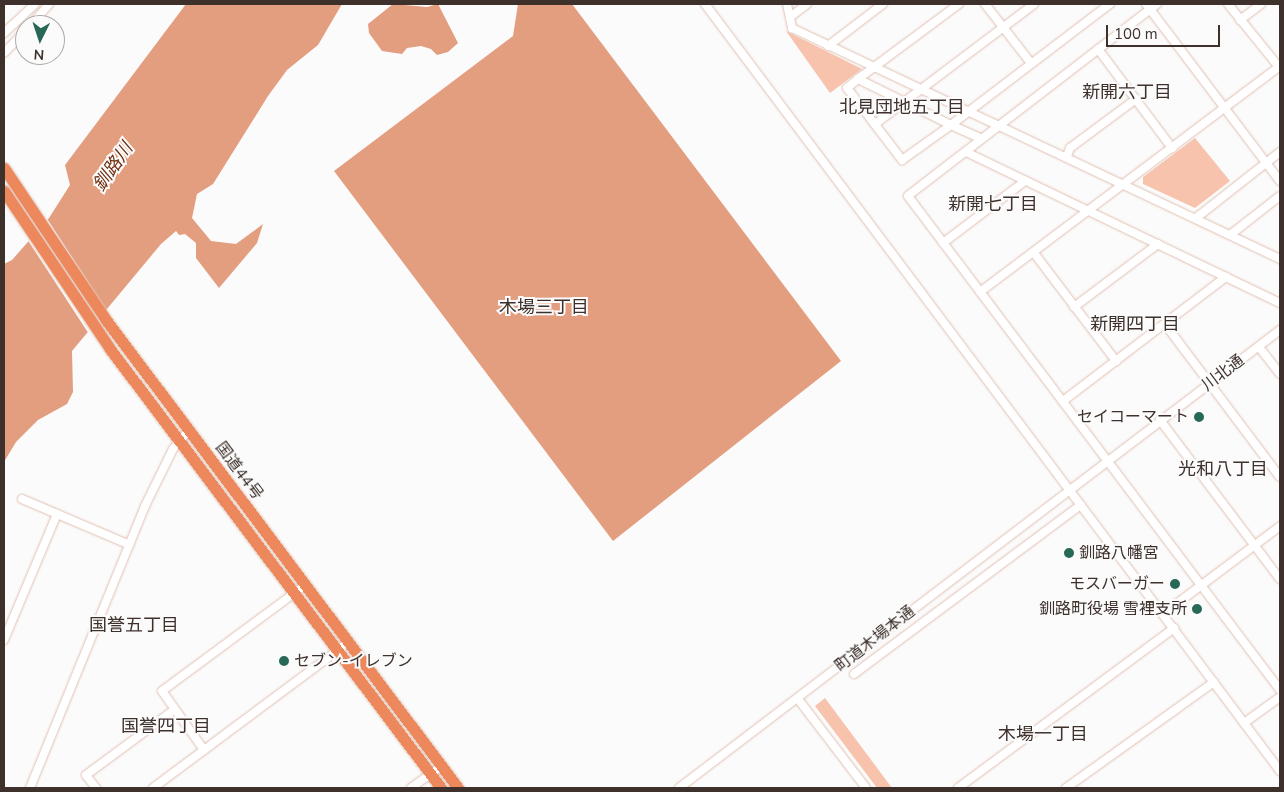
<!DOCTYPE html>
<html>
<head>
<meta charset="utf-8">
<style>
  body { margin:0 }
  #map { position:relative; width:1284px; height:792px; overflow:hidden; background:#fbfbfb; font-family:"Nunito Sans","Noto Sans JP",sans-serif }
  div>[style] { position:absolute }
  .green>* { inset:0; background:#f7c3ad }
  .water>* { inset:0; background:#e39d7f }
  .pier>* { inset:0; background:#fbfbfb }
  .roads { filter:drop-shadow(0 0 1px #e0c0b2) drop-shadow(0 0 1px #e0c0b2) }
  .minor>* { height:8px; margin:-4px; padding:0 4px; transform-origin:4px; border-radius:4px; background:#fff }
  .highway>* { height:11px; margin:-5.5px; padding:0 5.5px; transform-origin:5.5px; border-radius:5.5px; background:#ec885c }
  .dots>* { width:14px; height:14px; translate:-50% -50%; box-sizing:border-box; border:2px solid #fbfbfb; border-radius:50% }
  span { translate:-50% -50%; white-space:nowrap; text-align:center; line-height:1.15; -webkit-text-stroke:4px #fbfbfb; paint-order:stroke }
  .street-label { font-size:16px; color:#3e312c }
  .poi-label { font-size:16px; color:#3e312c }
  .right { translate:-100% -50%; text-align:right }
  .left { translate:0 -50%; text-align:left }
  .neighbourhood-label { font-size:18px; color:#3e312c }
  .water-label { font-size:18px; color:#6f3011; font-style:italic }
  .frame { position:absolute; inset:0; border:5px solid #3e312c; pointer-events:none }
  .north { position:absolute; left:15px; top:15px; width:50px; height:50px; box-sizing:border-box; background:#fbfbfb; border:1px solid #afaaa8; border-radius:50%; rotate:184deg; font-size:14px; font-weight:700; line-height:20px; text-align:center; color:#3e312c }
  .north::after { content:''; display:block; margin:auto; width:18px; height:22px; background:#276856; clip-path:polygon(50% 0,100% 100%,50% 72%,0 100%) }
  .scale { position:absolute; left:1106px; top:25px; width:114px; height:22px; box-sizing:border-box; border:2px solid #3e312c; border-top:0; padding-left:6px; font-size:15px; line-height:18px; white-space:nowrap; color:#3e312c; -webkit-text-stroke:4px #fbfbfb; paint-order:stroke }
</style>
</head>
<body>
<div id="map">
  <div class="green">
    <i style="clip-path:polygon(786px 31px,862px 69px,830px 93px)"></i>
    <i style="clip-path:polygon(1195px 138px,1230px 181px,1195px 208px,1143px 184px,1143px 177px)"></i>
    <i style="clip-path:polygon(825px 698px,892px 788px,877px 788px,815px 706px)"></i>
  </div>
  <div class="water">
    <i style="clip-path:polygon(186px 4px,342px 4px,318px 45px,287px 70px,268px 96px,213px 184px,197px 194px,192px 218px,211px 241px,236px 244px,263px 224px,257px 243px,219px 288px,196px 258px,196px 243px,185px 234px,179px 235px,176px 231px,161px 244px,72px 351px,73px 392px,67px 404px,38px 420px,16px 442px,4px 462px,4px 264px,12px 260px,49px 218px,70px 185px,65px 165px)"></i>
    <i style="clip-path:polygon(393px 4px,427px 7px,438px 4px,458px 43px,448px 52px,437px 55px,431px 49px,421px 46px,407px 48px,402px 54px,382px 51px,369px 33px,368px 24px)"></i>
    <i style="clip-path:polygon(518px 4px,572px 4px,841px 361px,613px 541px,334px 171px,513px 36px)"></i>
  </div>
  <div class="pier">
    <i style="clip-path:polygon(46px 217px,108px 313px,89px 334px,27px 239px)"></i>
  </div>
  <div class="roads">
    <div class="minor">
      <i style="left:705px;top:4px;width:959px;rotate:53.14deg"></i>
      <i style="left:787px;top:4px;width:25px;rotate:78deg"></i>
      <i style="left:792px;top:28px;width:540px;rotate:25.33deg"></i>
      <i style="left:985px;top:4px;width:75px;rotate:52.1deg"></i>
      <i style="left:1146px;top:4px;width:222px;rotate:52.9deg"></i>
      <i style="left:1157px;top:4px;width:314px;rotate:142.4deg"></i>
      <i style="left:908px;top:196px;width:618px;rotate:53.02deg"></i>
      <i style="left:1228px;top:4px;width:81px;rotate:51deg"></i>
      <i style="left:790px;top:17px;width:21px;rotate:-37deg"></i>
      <i style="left:1240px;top:20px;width:26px;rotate:-37deg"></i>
      <i style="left:31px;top:25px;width:28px;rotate:-49deg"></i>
      <i style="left:4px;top:33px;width:42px;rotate:-43.1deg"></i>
      <i style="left:828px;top:46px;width:69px;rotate:-37.4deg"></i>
      <i style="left:1098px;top:49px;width:124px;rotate:53.2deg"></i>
      <i style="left:4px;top:53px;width:30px;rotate:-46deg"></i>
      <i style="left:858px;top:79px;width:126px;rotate:-36.6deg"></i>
      <i style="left:875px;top:124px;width:199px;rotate:-37deg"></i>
      <i style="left:980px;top:138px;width:32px;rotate:-156deg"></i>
      <i style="left:951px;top:125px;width:104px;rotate:-153.7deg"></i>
      <i style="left:858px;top:79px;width:14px;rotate:141deg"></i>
      <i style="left:847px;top:88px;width:91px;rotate:52.6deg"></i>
      <i style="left:902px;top:160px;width:60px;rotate:-35.5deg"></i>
      <i style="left:951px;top:125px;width:200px;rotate:-37.3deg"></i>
      <i style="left:966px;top:152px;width:348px;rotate:25.7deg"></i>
      <i style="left:1067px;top:156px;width:9px;rotate:-69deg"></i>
      <i style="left:1070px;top:148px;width:82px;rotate:-36.6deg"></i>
      <i style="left:1196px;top:218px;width:107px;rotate:-38.2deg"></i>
      <i style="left:1230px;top:235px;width:63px;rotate:-38deg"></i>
      <i style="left:943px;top:243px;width:103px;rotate:-37.1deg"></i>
      <i style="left:1034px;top:253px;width:136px;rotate:52.8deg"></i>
      <i style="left:980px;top:292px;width:376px;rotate:-37deg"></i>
      <i style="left:1074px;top:307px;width:105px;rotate:-36.9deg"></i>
      <i style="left:1165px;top:324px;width:191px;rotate:53.1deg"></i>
      <i style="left:1259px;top:347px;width:34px;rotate:52deg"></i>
      <i style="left:1063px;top:401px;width:205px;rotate:-37.3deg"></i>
      <i style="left:1160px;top:420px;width:199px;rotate:53deg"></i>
      <i style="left:22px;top:499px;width:117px;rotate:23.1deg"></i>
      <i style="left:1163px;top:614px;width:146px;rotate:-36.9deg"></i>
      <i style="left:4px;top:640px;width:137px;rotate:-67.2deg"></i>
      <i style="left:854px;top:674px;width:283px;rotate:-36.7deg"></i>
      <i style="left:798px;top:699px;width:112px;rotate:52.6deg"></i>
      <i style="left:1244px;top:723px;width:44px;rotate:-35.8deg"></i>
      <i style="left:204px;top:750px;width:72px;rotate:-125.4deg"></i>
      <i style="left:162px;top:691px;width:178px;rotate:-36.5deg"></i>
      <i style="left:30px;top:788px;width:305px;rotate:-67.8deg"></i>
      <i style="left:145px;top:506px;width:64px;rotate:-63.8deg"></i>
      <i style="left:173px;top:449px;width:23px;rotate:-50deg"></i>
      <i style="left:96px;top:788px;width:16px;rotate:-128deg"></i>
      <i style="left:86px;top:775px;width:109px;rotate:-36.5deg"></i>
      <i style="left:153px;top:788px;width:244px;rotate:-36.7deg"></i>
      <i style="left:411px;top:788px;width:37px;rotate:-36deg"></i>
      <i style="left:679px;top:788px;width:756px;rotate:-37.31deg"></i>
      <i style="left:958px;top:788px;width:269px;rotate:-36.5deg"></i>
      <i style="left:1066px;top:788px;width:182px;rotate:-35.6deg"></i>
    </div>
    <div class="highway">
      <i style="left:4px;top:168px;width:183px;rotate:56.1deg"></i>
      <i style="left:106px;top:320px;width:586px;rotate:53.05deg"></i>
      <i style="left:4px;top:191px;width:190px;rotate:56.1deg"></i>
      <i style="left:110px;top:349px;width:550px;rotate:52.98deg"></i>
    </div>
  </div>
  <div class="dots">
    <i style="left:1199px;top:417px;background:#276856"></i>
    <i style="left:1069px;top:553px;background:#276856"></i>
    <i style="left:1175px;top:584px;background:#276856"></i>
    <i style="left:1197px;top:609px;background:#276856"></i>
    <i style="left:284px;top:661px;background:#276856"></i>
  </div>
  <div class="street-label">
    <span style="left:1223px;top:373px;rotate:-37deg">川北通</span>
    <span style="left:239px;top:471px;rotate:53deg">国道44号</span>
    <span style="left:875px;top:639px;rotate:-38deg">町道木場本通</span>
  </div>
  <div class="poi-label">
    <span class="right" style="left:1189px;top:417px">セイコーマート</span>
    <span class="left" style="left:1079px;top:553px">釧路八幡宮</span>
    <span class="right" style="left:1165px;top:584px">モスバーガー</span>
    <span class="right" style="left:1187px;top:609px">釧路町役場 雪裡支所</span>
    <span class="left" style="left:294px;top:661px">セブン-イレブン</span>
  </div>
  <div class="neighbourhood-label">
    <span style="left:1127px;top:92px">新開六丁目</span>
    <span style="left:902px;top:107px">北見団地五丁目</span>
    <span style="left:993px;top:204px">新開七丁目</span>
    <span style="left:544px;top:307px">木場三丁目</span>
    <span style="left:1135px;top:324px">新開四丁目</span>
    <span style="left:1223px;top:469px">光和八丁目</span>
    <span style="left:134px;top:625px">国誉五丁目</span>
    <span style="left:166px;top:726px">国誉四丁目</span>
    <span style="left:1043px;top:734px">木場一丁目</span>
  </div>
  <div class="water-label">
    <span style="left:113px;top:167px;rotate:-55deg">釧路川</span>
  </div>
  <div class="frame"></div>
  <div class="north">N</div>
  <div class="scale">100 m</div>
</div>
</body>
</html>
